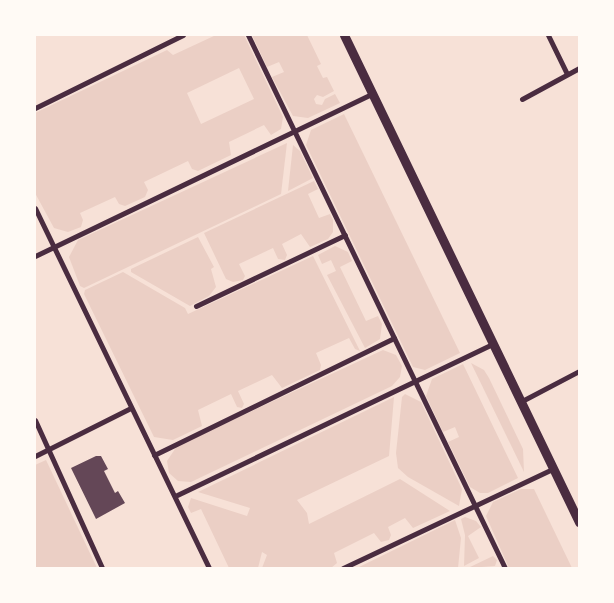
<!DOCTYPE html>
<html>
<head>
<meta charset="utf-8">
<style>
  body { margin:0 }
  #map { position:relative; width:614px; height:603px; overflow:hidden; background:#f7e1d7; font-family:Raleway,sans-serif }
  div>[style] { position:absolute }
  .green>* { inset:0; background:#ebcfc5 }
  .building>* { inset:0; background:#644757 }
  .minor>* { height:5px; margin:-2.5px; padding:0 2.5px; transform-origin:2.5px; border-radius:2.5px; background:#4a2c40 }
  .tertiary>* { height:9px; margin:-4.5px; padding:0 4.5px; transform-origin:4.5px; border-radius:4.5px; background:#4a2c40 }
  span { translate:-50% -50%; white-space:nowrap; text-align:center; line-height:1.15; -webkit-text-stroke:5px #fffaf5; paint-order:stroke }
  .frame { position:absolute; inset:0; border:36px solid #fffaf5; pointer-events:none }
</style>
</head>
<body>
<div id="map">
  <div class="green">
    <i style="clip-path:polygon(evenodd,216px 35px,244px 35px,283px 117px,281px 129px,271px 135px,264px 125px,229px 142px,231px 155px,198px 171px,192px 169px,188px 161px,144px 182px,148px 190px,145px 197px,125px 206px,119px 204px,115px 197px,80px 213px,83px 220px,81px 227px,68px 232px,54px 228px,35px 193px,35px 113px,167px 50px,173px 55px,216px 35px,239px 68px,254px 99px,201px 124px,187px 93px,239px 68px)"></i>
    <i style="clip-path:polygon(252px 35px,307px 35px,321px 64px,317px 66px,323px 78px,327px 77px,334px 91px,323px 97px,317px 95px,314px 99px,316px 104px,322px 105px,325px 99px,335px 94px,340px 103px,308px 118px,293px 116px,272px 77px,284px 72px,279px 62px,267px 67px)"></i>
    <i style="clip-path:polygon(344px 114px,460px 353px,425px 370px,413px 367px,306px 145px,311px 130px)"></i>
    <i style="clip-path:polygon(287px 143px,281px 194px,84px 288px,80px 286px,69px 257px,78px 240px)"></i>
    <i style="clip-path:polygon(293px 145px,300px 151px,313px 178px,288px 191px)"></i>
    <i style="clip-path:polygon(314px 181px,318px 189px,308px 194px,319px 218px,330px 214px,333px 220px,333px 232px,328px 239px,310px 247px,301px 234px,282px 244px,287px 255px,285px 260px,278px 259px,273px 248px,239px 264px,245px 276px,243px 280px,233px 282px,226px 279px,204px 233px)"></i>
    <i style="clip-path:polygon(198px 237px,214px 267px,211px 269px,216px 287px,209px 296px,190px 306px,131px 272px,131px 269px)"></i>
    <i style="clip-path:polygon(335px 246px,348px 252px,352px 261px,340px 267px,366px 321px,378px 316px,382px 324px,380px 339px,365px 348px,327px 275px,336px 271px,331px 260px,322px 264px,318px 255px)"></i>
    <i style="clip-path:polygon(313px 256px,360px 351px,355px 349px,349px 338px,316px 353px,321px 365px,320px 370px,282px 388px,272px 375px,238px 391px,244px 404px,242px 408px,237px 407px,231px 394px,198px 410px,202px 426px,173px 440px,154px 437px,84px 294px,85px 290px,123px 272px,185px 308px,188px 314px)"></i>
    <i style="clip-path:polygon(383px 350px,396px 355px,402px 366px,400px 377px,392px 386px,191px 482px,178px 481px,169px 473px,167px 461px,177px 446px)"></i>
    <i style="clip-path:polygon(471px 363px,484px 370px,489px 378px,523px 449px,524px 472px)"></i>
    <i style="clip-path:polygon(463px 364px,518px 478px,488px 493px,480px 493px,470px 487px,448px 442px,459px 437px,455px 427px,443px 432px,426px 396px,432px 379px)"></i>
    <i style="clip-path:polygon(405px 394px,421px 402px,462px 489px,459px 506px,408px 477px,398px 468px,396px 453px,402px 397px)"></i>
    <i style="clip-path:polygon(394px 397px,389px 456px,297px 500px,307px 513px,309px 524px,400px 479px,450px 511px,413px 528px,405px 518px,388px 527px,391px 535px,389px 540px,381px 542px,374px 533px,334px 553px,337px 563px,331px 568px,262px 568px,267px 555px,262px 552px,258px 568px,229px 568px,201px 509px,191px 513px,188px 507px,191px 498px,247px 516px,250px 508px,198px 492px)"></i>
    <i style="clip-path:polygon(46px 460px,97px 568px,35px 568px,35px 465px)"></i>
    <i style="clip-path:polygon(521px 489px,534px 489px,572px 568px,509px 568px,486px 516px,493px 502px)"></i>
    <i style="clip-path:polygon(465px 517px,476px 521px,481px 527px,468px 536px,479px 558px,464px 566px,465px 535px,461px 519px)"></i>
    <i style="clip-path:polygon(455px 520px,461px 538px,458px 568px,357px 568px)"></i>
    <i style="clip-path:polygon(493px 556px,497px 560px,495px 566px,468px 568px)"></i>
  </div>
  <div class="building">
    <i style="clip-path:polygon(96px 456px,101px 456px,108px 469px,104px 471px,115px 493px,118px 491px,125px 503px,96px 519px,71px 468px)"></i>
  </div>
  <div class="minor">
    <i style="left:248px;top:35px;width:592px;rotate:64.26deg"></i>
    <i style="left:548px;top:35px;width:43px;rotate:64deg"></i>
    <i style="left:522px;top:99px;width:65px;rotate:-28.5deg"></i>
    <i style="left:35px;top:108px;width:165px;rotate:-26.3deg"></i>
    <i style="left:35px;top:208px;width:400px;rotate:64.2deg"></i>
    <i style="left:35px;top:256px;width:374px;rotate:-25.7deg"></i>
    <i style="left:196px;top:306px;width:165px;rotate:-25.5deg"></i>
    <i style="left:520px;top:402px;width:67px;rotate:-27.7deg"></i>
    <i style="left:35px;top:420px;width:162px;rotate:65.6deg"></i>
    <i style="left:154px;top:455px;width:267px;rotate:-26deg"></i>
    <i style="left:35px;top:456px;width:107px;rotate:-26.6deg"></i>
    <i style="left:175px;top:496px;width:352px;rotate:-25.6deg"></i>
    <i style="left:343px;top:568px;width:231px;rotate:-25.3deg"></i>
  </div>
  <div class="tertiary">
    <i style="left:344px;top:35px;width:541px;rotate:64.24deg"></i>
  </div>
  <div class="frame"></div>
</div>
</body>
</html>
